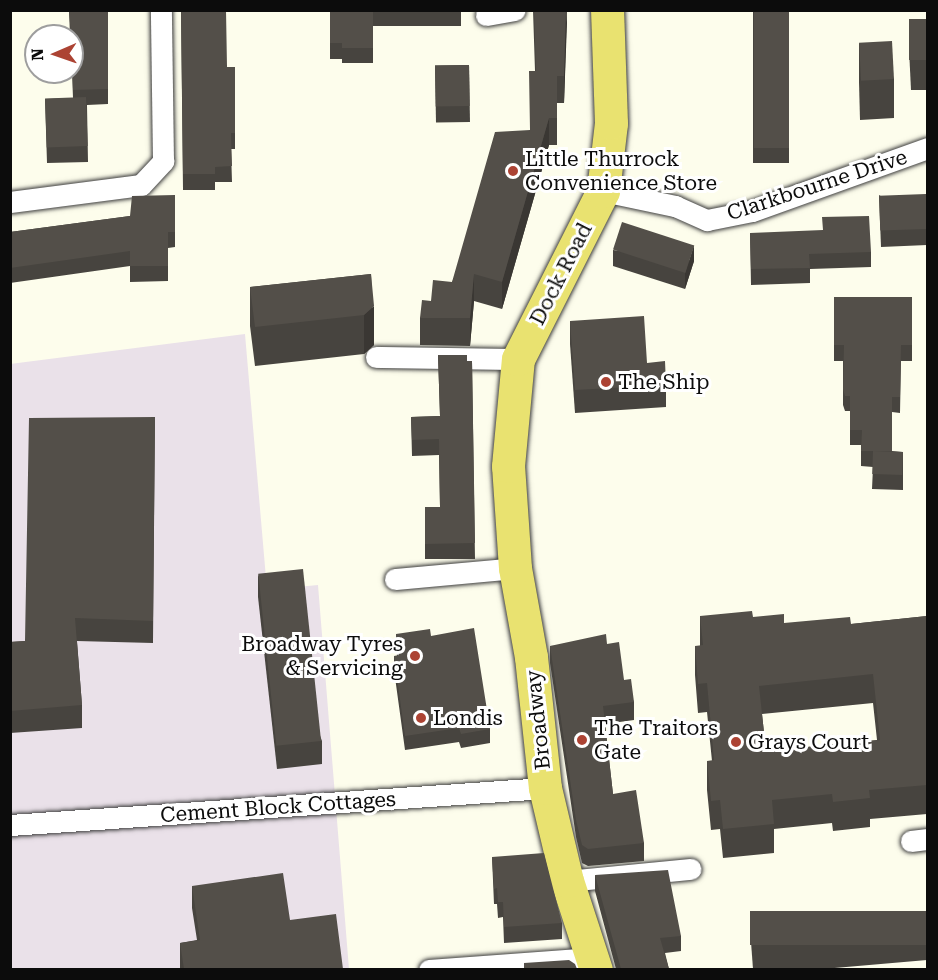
<!DOCTYPE html>
<html>
<head>
<meta charset="utf-8">
<style>
  body { margin:0 }
  #map { position:relative; width:938px; height:980px; overflow:hidden; background:#fdfdec; font-family:"Roboto Serif",serif }
  div>[style] { position:absolute }
  .industrial>* { inset:0; background:#eae1e9 }
  .roads { filter:drop-shadow(0 0 2px #3f3f3f) drop-shadow(0 0 2px #3f3f3f) }
  .minor>* { height:21px; margin:-10.5px; padding:0 10.5px; transform-origin:10.5px; border-radius:10.5px; background:#fff }
  .primary>* { height:33px; margin:-16.5px; padding:0 16.5px; transform-origin:16.5px; border-radius:16.5px; background:#e9e270 }
  .wall>* { inset:0; background:#47443f; transform-origin:0 0 }
  .shaded-wall>* { inset:0; background:#3a3733 }
  .building>* { inset:0; background:#534f49; transform-origin:0 0 }
  .dots>* { width:16px; height:16px; translate:-50% -50%; box-sizing:border-box; border:3px solid #fff; border-radius:50% }
  span { translate:-50% -50%; white-space:nowrap; text-align:center; line-height:1.15; -webkit-text-stroke:6px #fff; paint-order:stroke }
  .poi-label { font-size:21px; color:#0c0c0c }
  .left { translate:0 -50%; text-align:left }
  .right { translate:-100% -50%; text-align:right }
  .street-label { font-size:21px; color:#0c0c0c }
  .frame { position:absolute; inset:0; border:12px solid #0c0c0c; pointer-events:none }
  .north { position:absolute; left:24px; top:24px; width:60px; height:60px; box-sizing:border-box; background:#fff; border:2px solid #9e9e9e; border-radius:50%; rotate:268deg; font-size:16px; font-weight:700; line-height:24px; text-align:center; color:#0c0c0c }
  .north::after { content:''; display:block; margin:auto; width:21px; height:27px; background:#ac4333; clip-path:polygon(50% 0,100% 100%,50% 72%,0 100%) }
</style>
</head>
<body>
<div id="map">
  <div class="industrial">
    <i style="clip-path:polygon(245px 334px,267px 590px,318px 585px,349px 969px,11px 969px,10px 364px)"></i>
  </div>
  <div class="roads">
    <div class="minor">
      <i style="left:486px;top:15px;width:29px;rotate:-10deg"></i>
      <i style="left:603px;top:191px;width:74px;rotate:11.8deg"></i>
      <i style="left:675px;top:206px;width:35px;rotate:24deg"></i>
      <i style="left:707px;top:220px;width:46px;rotate:-11.3deg"></i>
      <i style="left:752px;top:211px;width:187px;rotate:-19.7deg"></i>
      <i style="left:10px;top:202px;width:132px;rotate:-7.4deg"></i>
      <i style="left:141px;top:185px;width:33px;rotate:-47deg"></i>
      <i style="left:163px;top:161px;width:151px;rotate:-90.8deg"></i>
      <i style="left:376px;top:357px;width:142px;rotate:0.8deg"></i>
      <i style="left:395px;top:579px;width:121px;rotate:-5.2deg"></i>
      <i style="left:10px;top:825px;width:536px;rotate:-3.96deg"></i>
      <i style="left:911px;top:841px;width:17px;rotate:-7deg"></i>
      <i style="left:567px;top:881px;width:124px;rotate:-5.6deg"></i>
      <i style="left:429px;top:970px;width:164px;rotate:-4.2deg"></i>
    </div>
    <div class="primary">
      <i style="left:596px;top:970px;width:94px;rotate:-108deg"></i>
      <i style="left:567px;top:881px;width:96px;rotate:-103.3deg"></i>
      <i style="left:545px;top:788px;width:132px;rotate:-96.1deg"></i>
      <i style="left:531px;top:657px;width:90px;rotate:-100.2deg"></i>
      <i style="left:515px;top:568px;width:102px;rotate:-93.9deg"></i>
      <i style="left:508px;top:466px;width:107px;rotate:-84.7deg"></i>
      <i style="left:518px;top:359px;width:188px;rotate:-63.2deg"></i>
      <i style="left:603px;top:191px;width:68px;rotate:-83.3deg"></i>
      <i style="left:611px;top:123px;width:113px;rotate:-92deg"></i>
    </div>
  </div>
  <div class="wall">
    <i style="clip-path:polygon(69px 10px,108px 10px,108px 104px,87px 105px,88px 162px,47px 163px,45px 99px,73px 98px,72px 72px,72px 36px,70px 36px)"></i>
    <i style="clip-path:polygon(181px 10px,227px 67px,235px 67px,235px 149px,231px 149px,232px 182px,215px 182px,215px 190px,183px 190px)"></i>
    <i style="clip-path:polygon(330px 10px,461px 10px,461px 26px,373px 26px,373px 63px,342px 63px,342px 59px,330px 59px)"></i>
    <i style="clip-path:polygon(533px 10px,567px 10px,564px 103px,557px 103px,557px 145px,549px 145px,502px 309px,474px 301px,470px 346px,420px 345px,420px 318px,431px 301px,452px 282px,530px 130px,535px 71px)"></i>
    <i style="left:753px;top:10px;width:36px;height:153px"></i>
    <i style="clip-path:polygon(927px 19px,927px 90px,911px 90px,909px 49px,909px 20px)"></i>
    <i style="clip-path:polygon(859px 43px,894px 79px,894px 118px,860px 120px,859px 82px)"></i>
    <i style="left:469px;top:65px;width:57px;height:34px;rotate:89deg"></i>
    <i style="clip-path:polygon(175px 195px,175px 247px,168px 248px,168px 281px,130px 282px,130px 266px,10px 283px,10px 232px,130px 216px)"></i>
    <i style="clip-path:polygon(879px 195px,927px 224px,927px 245px,881px 247px)"></i>
    <i style="clip-path:polygon(750px 233px,871px 252px,871px 267px,810px 269px,810px 283px,751px 285px)"></i>
    <i style="clip-path:polygon(613px 250px,694px 261px,685px 289px,613px 266px)"></i>
    <i style="clip-path:polygon(371px 274px,374px 345px,364px 354px,255px 366px,250px 326px,250px 287px)"></i>
    <i style="clip-path:polygon(834px 297px,912px 297px,912px 361px,901px 361px,900px 413px,892px 412px,892px 451px,903px 452px,903px 490px,872px 489px,873px 467px,861px 466px,861px 445px,850px 445px,850px 411px,845px 411px,843px 405px,843px 361px,834px 361px)"></i>
    <i style="clip-path:polygon(570px 321px,647px 363px,666px 385px,666px 407px,575px 413px,570px 344px)"></i>
    <i style="clip-path:polygon(438px 355px,467px 361px,472px 361px,475px 559px,425px 559px,425px 507px,440px 507px,439px 455px,412px 456px,411px 417px,440px 416px)"></i>
    <i style="clip-path:polygon(155px 417px,153px 643px,77px 641px,82px 705px,82px 728px,10px 733px,10px 642px,25px 641px)"></i>
    <i style="clip-path:polygon(258px 574px,322px 741px,322px 764px,277px 769px,258px 597px)"></i>
    <i style="clip-path:polygon(evenodd,700px 616px,753px 617px,784px 623px,851px 624px,927px 616px,927px 814px,870px 819px,870px 827px,833px 831px,832px 823px,774px 829px,774px 853px,723px 858px,720px 829px,711px 830px,707px 790px,707px 761px,712px 761px,707px 712px,698px 713px,695px 675px,695px 646px,700px 646px,700px 616px,873px 703px,877px 740px,766px 751px,762px 714px,873px 703px)"></i>
    <i style="clip-path:polygon(396px 634px,431px 636px,490px 729px,490px 743px,461px 748px,459px 742px,405px 750px,394px 670px,394px 656px,397px 656px)"></i>
    <i style="clip-path:polygon(607px 644px,634px 702px,634px 720px,605px 724px,613px 794px,644px 843px,644px 861px,588px 866px,582px 863px,576px 837px,550px 663px,550px 646px)"></i>
    <i style="clip-path:polygon(492px 857px,562px 923px,562px 939px,504px 943px,503px 917px,498px 918px,497px 904px,494px 904px)"></i>
    <i style="clip-path:polygon(595px 875px,681px 936px,681px 951px,665px 953px,669px 969px,616px 969px,595px 891px)"></i>
    <i style="clip-path:polygon(192px 886px,290px 920px,343px 969px,180px 969px,180px 943px,197px 940px,192px 908px)"></i>
    <i style="clip-path:polygon(927px 911px,927px 960px,823px 969px,753px 969px,751px 942px,751px 926px)"></i>
  </div>
  <div class="shaded-wall">
    <i style="clip-path:polygon(566px 10px,567px 23px,564px 103px,564px 76px)"></i>
    <i style="clip-path:polygon(549px 118px,549px 145px,502px 309px,502px 282px)"></i>
    <i style="clip-path:polygon(694px 245px,694px 261px,685px 289px,685px 273px)"></i>
    <i style="clip-path:polygon(474px 274px,474px 301px,470px 346px,470px 318px)"></i>
    <i style="clip-path:polygon(374px 306px,374px 345px,364px 354px,364px 315px)"></i>
  </div>
  <div class="building">
    <i style="clip-path:polygon(69px 10px,108px 10px,108px 89px,73px 90px,72px 36px,71px 36px)"></i>
    <i style="clip-path:polygon(181px 10px,226px 10px,227px 67px,235px 67px,235px 133px,231px 133px,232px 166px,215px 167px,215px 174px,183px 174px)"></i>
    <i style="clip-path:polygon(330px 10px,373px 10px,373px 48px,342px 48px,342px 43px,330px 43px)"></i>
    <i style="clip-path:polygon(534px 10px,566px 10px,564px 76px,557px 76px,557px 118px,549px 118px,502px 282px,474px 274px,470px 318px,420px 318px,422px 300px,431px 301px,433px 280px,452px 282px,495px 132px,530px 130px,529px 71px,536px 71px)"></i>
    <i style="left:754px;top:10px;width:35px;height:138px"></i>
    <i style="left:927px;top:19px;width:41px;height:18px;rotate:90deg"></i>
    <i style="left:892px;top:41px;width:38px;height:33px;rotate:87deg"></i>
    <i style="left:469px;top:65px;width:41px;height:34px;rotate:89deg"></i>
    <i style="left:86px;top:97px;width:49px;height:41px;rotate:88deg"></i>
    <i style="left:926px;top:194px;width:35px;height:47px;rotate:88deg"></i>
    <i style="clip-path:polygon(175px 195px,175px 232px,168px 232px,168px 266px,130px 266px,130px 251px,10px 268px,10px 232px,130px 216px,132px 196px)"></i>
    <i style="clip-path:polygon(869px 216px,871px 252px,809px 254px,810px 268px,751px 269px,750px 233px,823px 230px,822px 217px)"></i>
    <i style="left:622px;top:222px;width:76px;height:29px;rotate:18deg"></i>
    <i style="clip-path:polygon(371px 274px,374px 306px,364px 315px,255px 327px,250px 287px)"></i>
    <i style="clip-path:polygon(834px 297px,912px 297px,912px 345px,901px 345px,900px 397px,892px 397px,892px 451px,861px 451px,862px 430px,850px 430px,850px 396px,845px 396px,843px 389px,844px 345px,834px 345px)"></i>
    <i style="clip-path:polygon(644px 316px,647px 363px,665px 361px,666px 385px,575px 390px,570px 321px)"></i>
    <i style="clip-path:polygon(438px 355px,467px 355px,467px 361px,472px 361px,475px 543px,425px 544px,425px 507px,440px 507px,439px 439px,412px 440px,411px 417px,440px 416px)"></i>
    <i style="clip-path:polygon(155px 417px,153px 621px,75px 618px,82px 705px,10px 711px,10px 642px,25px 641px,29px 418px)"></i>
    <i style="left:873px;top:451px;width:30px;height:23px;rotate:2deg"></i>
    <i style="left:303px;top:569px;width:173px;height:45px;rotate:84deg"></i>
    <i style="clip-path:polygon(evenodd,752px 611px,753px 617px,784px 614px,784px 623px,850px 617px,851px 624px,927px 616px,927px 785px,869px 790px,870px 798px,833px 802px,832px 794px,772px 800px,774px 824px,723px 829px,720px 800px,711px 801px,707px 761px,714px 760px,707px 683px,698px 684px,695px 646px,703px 645px,700px 616px,752px 611px,873px 674px,880px 740px,766px 751px,759px 686px,873px 674px)"></i>
    <i style="clip-path:polygon(474px 628px,490px 729px,461px 734px,459px 728px,405px 736px,394px 656px,399px 655px,396px 634px,430px 629px,431px 636px)"></i>
    <i style="clip-path:polygon(606px 634px,607px 644px,619px 642px,624px 680px,631px 679px,634px 702px,603px 706px,613px 794px,636px 790px,644px 843px,588px 849px,582px 845px,576px 820px,550px 646px)"></i>
    <i style="clip-path:polygon(544px 853px,562px 923px,504px 927px,503px 902px,498px 902px,497px 888px,494px 889px,492px 857px)"></i>
    <i style="clip-path:polygon(668px 870px,681px 936px,660px 938px,669px 969px,621px 969px,595px 875px)"></i>
    <i style="clip-path:polygon(283px 873px,290px 920px,336px 914px,343px 969px,184px 969px,180px 943px,200px 940px,192px 886px)"></i>
    <i style="left:927px;top:911px;width:34px;height:177px;rotate:90deg"></i>
    <i style="clip-path:polygon(569px 960px,575px 964px,577px 969px,524px 969px,524px 963px)"></i>
  </div>
  <div class="dots">
    <i style="left:513px;top:171px;background:#ac4333"></i>
    <i style="left:606px;top:382px;background:#ac4333"></i>
    <i style="left:415px;top:656px;background:#ac4333"></i>
    <i style="left:421px;top:718px;background:#ac4333"></i>
    <i style="left:582px;top:740px;background:#ac4333"></i>
    <i style="left:736px;top:742px;background:#ac4333"></i>
  </div>
  <div class="poi-label">
    <span class="left" style="left:525px;top:171px">Little Thurrock<br>Convenience Store</span>
    <span class="left" style="left:618px;top:382px">The Ship</span>
    <span class="right" style="left:403px;top:656px">Broadway Tyres<br>&amp; Servicing</span>
    <span class="left" style="left:433px;top:718px">Londis</span>
    <span class="left" style="left:594px;top:740px">The Traitors<br>Gate</span>
    <span class="left" style="left:748px;top:742px">Grays Court</span>
  </div>
  <div class="street-label">
    <span style="left:817px;top:185px;rotate:-18deg">Clarkbourne Drive</span>
    <span style="left:561px;top:274px;rotate:-63deg">Dock Road</span>
    <span style="left:538px;top:720px;rotate:-96deg">Broadway</span>
    <span style="left:278px;top:807px;rotate:-4deg">Cement Block Cottages</span>
  </div>
  <div class="frame"></div>
  <div class="north">N</div>
</div>
</body>
</html>
